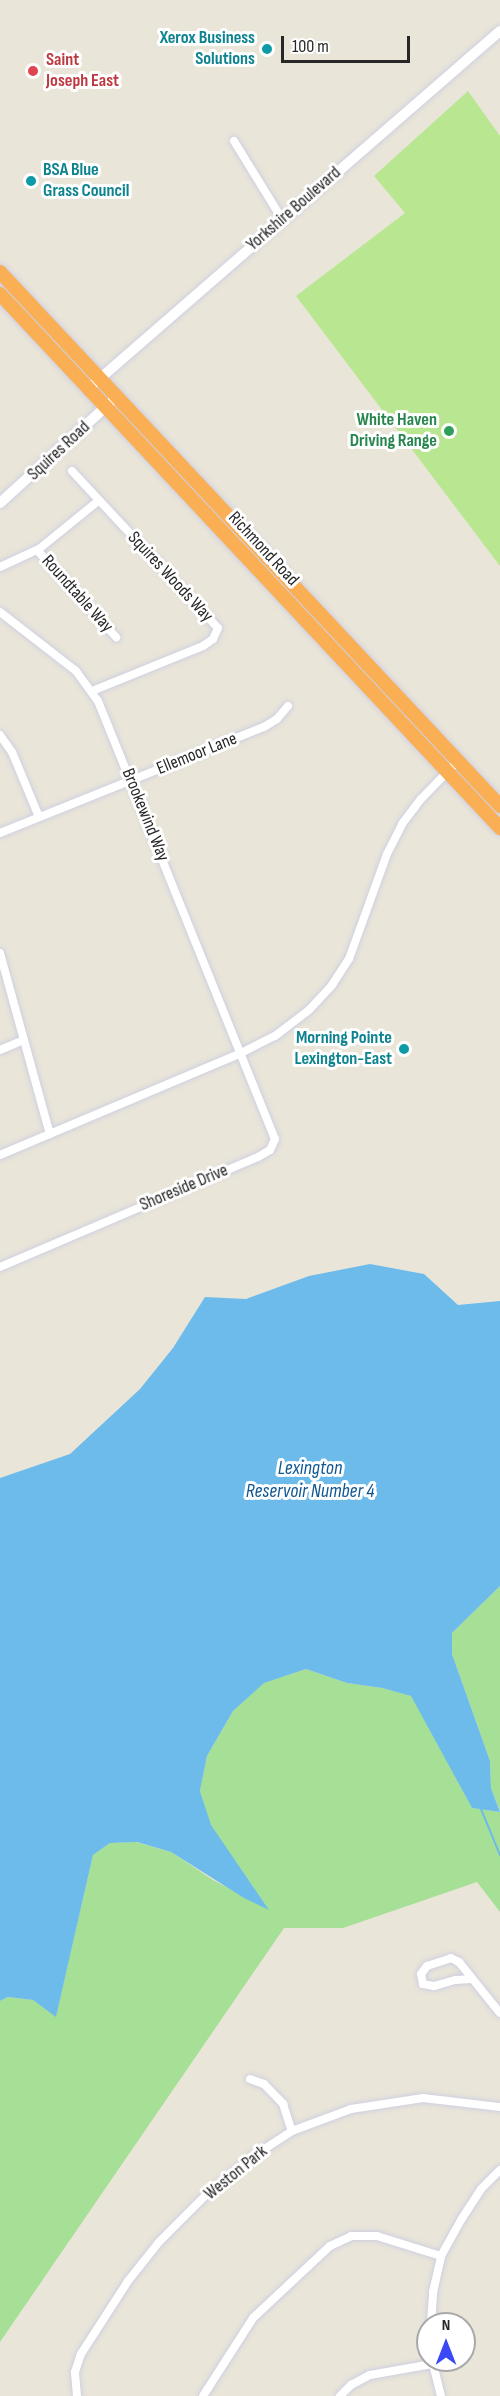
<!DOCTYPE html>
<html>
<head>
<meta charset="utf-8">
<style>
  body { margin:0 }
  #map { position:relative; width:500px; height:2396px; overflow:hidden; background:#eae5d9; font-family:"Sofia Sans Condensed",sans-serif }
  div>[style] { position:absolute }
  .green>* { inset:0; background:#a6e096 }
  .pitch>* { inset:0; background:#b9e791 }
  .water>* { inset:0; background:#6dbbeb }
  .stream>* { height:2px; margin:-1px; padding:0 1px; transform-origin:1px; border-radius:1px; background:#6dbbeb }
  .roads { filter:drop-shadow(0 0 2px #ced0e0) drop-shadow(0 0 2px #ced0e0) }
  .street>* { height:8px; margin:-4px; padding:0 4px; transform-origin:4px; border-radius:4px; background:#fff }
  .secondary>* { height:10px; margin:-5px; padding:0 5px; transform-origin:5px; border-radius:5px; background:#fff }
  .highway>* { height:14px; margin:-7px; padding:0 7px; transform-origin:7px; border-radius:7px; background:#faaf54 }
  .dots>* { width:16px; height:16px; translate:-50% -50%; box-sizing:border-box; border:3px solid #fff; border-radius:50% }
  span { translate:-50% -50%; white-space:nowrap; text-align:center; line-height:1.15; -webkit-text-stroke:6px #fff; paint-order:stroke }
  .culture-label { font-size:18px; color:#0d838f; font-weight:700 }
  .right { translate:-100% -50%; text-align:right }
  .left { translate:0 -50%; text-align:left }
  .health-label { font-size:18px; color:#be3a42; font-weight:700 }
  .street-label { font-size:18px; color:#272727 }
  .leisure-label { font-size:18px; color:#27864d; font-weight:700 }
  .water-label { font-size:20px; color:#105793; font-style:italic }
  .north { position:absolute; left:416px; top:2312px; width:60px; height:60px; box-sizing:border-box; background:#fff; border:2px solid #a9a9a9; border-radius:50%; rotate:0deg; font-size:16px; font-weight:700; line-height:24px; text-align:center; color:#272727 }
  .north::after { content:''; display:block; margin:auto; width:21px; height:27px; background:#3b48f5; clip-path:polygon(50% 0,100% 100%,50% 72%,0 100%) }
  .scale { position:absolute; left:281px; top:36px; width:129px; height:27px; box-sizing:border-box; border:3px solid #272727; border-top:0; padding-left:8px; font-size:18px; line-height:21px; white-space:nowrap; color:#272727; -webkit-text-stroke:4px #fff; paint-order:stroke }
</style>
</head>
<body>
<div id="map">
  <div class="green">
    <i style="clip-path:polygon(500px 1586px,500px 1811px,491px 1788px,490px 1761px,452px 1654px,452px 1633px)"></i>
    <i style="clip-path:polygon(306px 1669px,347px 1683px,382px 1688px,412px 1696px,472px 1808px,500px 1812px,500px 1912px,477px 1882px,343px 1928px,284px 1928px,0 2342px,0 2001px,8px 1997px,33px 2000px,56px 2016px,93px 1855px,110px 1843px,136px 1842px,171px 1852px,213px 1880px,268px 1909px,210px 1825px,200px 1791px,207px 1756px,233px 1711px,263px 1683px)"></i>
  </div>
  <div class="pitch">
    <i style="clip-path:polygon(468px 91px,500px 136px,500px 566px,296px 296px,405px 213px,374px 176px)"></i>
  </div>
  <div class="water">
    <i style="clip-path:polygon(370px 1264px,424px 1274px,458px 1305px,500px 1301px,500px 1586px,452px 1633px,452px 1654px,490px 1761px,491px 1788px,500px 1812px,472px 1808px,411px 1696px,382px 1688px,347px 1683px,306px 1669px,264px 1683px,233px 1711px,207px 1756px,200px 1791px,211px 1825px,269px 1910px,244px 1898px,171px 1852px,137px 1842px,110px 1843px,93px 1855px,56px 2017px,33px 2000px,8px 1997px,0 2001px,0 1478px,70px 1454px,140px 1389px,173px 1348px,205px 1297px,246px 1299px,309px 1276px)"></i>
  </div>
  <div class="stream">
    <i style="left:481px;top:1809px;width:50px;rotate:67.6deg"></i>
  </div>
  <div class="roads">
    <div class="street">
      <i style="left:234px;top:141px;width:92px;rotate:58.4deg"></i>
      <i style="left:72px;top:471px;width:214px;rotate:47.1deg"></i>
      <i style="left:218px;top:628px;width:12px;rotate:114deg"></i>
      <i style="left:213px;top:639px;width:12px;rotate:145deg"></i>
      <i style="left:203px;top:646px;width:120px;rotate:157.9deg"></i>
      <i style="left:37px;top:550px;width:118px;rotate:47.8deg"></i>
      <i style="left:0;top:567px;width:43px;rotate:-24.8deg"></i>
      <i style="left:39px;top:549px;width:76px;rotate:-39.1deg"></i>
      <i style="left:0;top:612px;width:96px;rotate:37.8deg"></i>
      <i style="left:76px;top:671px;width:37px;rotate:54deg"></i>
      <i style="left:98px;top:701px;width:472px;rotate:68deg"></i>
      <i style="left:275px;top:1139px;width:12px;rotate:114deg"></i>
      <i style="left:270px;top:1150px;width:14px;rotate:150deg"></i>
      <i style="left:258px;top:1157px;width:280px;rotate:156.9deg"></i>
      <i style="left:0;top:735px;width:21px;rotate:55deg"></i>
      <i style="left:12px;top:752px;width:70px;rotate:67.4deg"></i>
      <i style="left:0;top:833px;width:284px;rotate:-21.9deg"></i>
      <i style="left:264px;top:727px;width:15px;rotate:-32deg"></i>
      <i style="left:277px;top:719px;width:17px;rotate:-50deg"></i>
      <i style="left:0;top:953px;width:188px;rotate:74.6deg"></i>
      <i style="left:0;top:1050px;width:26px;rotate:-23deg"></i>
      <i style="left:0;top:1155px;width:262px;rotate:-22.9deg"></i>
      <i style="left:241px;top:1053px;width:38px;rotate:-27deg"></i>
      <i style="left:275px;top:1036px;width:43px;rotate:-37.4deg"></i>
      <i style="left:309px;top:1010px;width:34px;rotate:-47deg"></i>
      <i style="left:332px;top:985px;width:31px;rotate:-57deg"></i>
      <i style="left:349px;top:959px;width:112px;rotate:-70.1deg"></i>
      <i style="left:387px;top:854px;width:34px;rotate:-63deg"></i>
      <i style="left:402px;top:824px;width:31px;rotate:-53deg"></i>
      <i style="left:421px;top:799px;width:53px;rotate:-45.8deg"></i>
      <i style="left:471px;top:1979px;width:16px;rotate:176deg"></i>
      <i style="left:455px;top:1980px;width:22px;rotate:164deg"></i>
      <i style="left:434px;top:1986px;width:11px;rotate:-170deg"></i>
      <i style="left:423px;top:1984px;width:10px;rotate:-101deg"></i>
      <i style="left:421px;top:1974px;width:10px;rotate:-53deg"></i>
      <i style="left:427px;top:1966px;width:25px;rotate:-18deg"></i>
      <i style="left:451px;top:1958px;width:9px;rotate:27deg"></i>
      <i style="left:459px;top:1962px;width:65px;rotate:51.2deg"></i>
      <i style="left:250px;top:2079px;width:15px;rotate:20deg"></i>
      <i style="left:264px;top:2084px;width:28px;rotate:46deg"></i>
      <i style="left:283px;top:2104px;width:28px;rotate:72deg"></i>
      <i style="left:431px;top:2324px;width:32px;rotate:-86deg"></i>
      <i style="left:433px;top:2292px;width:37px;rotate:-77deg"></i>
      <i style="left:441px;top:2256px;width:41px;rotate:-60.9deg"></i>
      <i style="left:461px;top:2220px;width:37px;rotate:-57deg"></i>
      <i style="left:481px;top:2189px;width:27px;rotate:-45deg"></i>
      <i style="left:432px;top:2360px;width:37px;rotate:76deg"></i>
      <i style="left:77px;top:2396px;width:24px;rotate:-95deg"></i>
      <i style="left:75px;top:2372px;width:19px;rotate:-72deg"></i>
      <i style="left:81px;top:2354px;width:87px;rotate:-57.2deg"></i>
      <i style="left:128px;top:2281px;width:50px;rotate:-51.5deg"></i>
      <i style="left:159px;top:2242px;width:65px;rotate:-45deg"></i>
      <i style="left:205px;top:2196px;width:65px;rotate:-39.4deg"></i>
      <i style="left:255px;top:2155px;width:44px;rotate:-33deg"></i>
      <i style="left:292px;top:2131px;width:63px;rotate:-20.4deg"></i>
      <i style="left:351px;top:2109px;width:73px;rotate:-8.7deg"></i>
      <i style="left:423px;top:2098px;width:78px;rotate:6.7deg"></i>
      <i style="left:203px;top:2396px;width:93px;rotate:-57.3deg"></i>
      <i style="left:253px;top:2318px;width:105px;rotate:-43.1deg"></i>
      <i style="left:330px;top:2246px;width:23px;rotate:-25deg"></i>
      <i style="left:351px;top:2236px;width:26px"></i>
      <i style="left:377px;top:2236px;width:67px;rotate:17.4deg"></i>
      <i style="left:340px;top:2396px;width:16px;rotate:-45deg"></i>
      <i style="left:351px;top:2385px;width:21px;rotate:-28deg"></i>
      <i style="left:370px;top:2375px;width:63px;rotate:-10.1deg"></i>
    </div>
    <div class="secondary">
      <i style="left:89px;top:388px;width:544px;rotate:-40.98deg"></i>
      <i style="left:0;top:503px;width:149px;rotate:-42.3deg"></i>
    </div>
    <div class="highway">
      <i style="left:0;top:272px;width:732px;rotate:46.88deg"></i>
      <i style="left:0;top:294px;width:732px;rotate:46.88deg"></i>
    </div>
  </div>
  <div class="dots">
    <i style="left:267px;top:49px;background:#0f9aa8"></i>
    <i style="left:33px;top:71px;background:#e0444e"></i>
    <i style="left:31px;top:181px;background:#0f9aa8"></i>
    <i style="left:449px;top:431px;background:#2e9e5b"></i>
    <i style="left:404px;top:1049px;background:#0f9aa8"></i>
  </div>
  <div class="culture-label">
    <span class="right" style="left:255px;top:49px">Xerox Business<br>Solutions</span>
    <span class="left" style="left:43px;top:181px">BSA Blue<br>Grass Council</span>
    <span class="right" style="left:392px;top:1049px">Morning Pointe<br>Lexington-East</span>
  </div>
  <div class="health-label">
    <span class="left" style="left:46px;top:71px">Saint<br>Joseph East</span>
  </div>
  <div class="street-label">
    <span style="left:294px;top:209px;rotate:-41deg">Yorkshire Boulevard</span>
    <span style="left:59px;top:451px;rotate:-43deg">Squires Road</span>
    <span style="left:263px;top:549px;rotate:47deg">Richmond Road</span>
    <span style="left:170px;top:577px;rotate:47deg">Squires Woods Way</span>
    <span style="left:77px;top:594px;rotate:48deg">Roundtable Way</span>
    <span style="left:197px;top:754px;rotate:-22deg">Ellemoor Lane</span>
    <span style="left:145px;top:815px;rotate:68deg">Brookewind Way</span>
    <span style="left:184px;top:1188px;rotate:-23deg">Shoreside Drive</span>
    <span style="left:236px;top:2173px;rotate:-39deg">Weston Park</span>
  </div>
  <div class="leisure-label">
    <span class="right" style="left:437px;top:431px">White Haven<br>Driving Range</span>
  </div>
  <div class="water-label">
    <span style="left:310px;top:1480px">Lexington<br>Reservoir Number 4</span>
  </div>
  <div class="north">N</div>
  <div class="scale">100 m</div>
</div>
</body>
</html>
